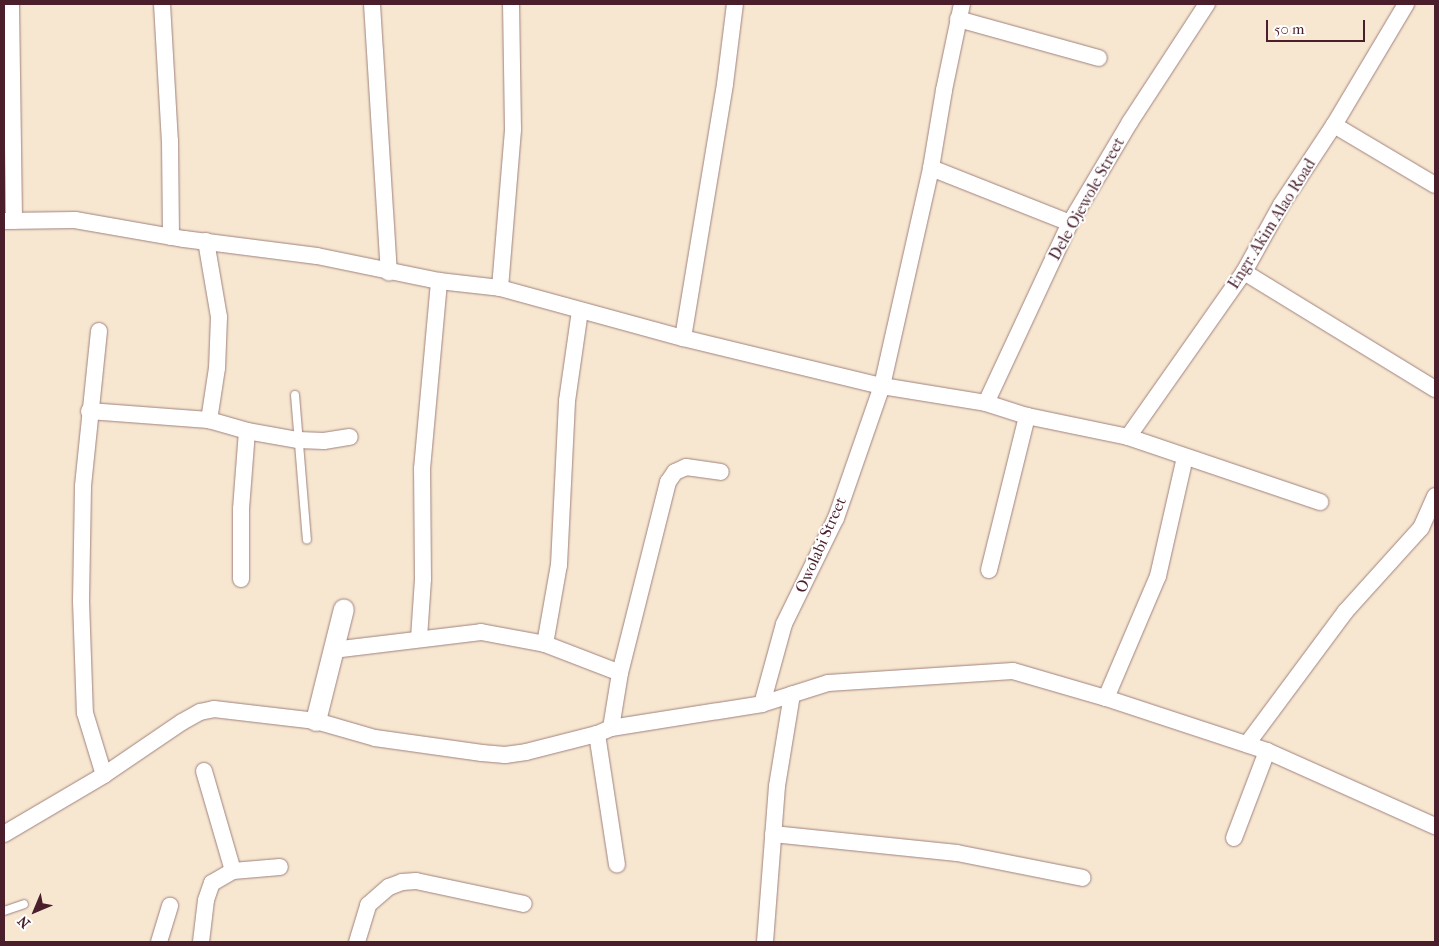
<!DOCTYPE html>
<html>
<head>
<meta charset="utf-8">
<style>
  body { margin:0 }
  #map { position:relative; width:1439px; height:946px; overflow:hidden; background:#f7e6d0; font-family:"IM FELL French Canon",serif }
  div>[style] { position:absolute }
  .roads { filter:drop-shadow(0 0 1px #a0827e) drop-shadow(0 0 1px #a0827e) }
  .service>* { height:8px; margin:-4px; padding:0 4px; transform-origin:4px; border-radius:4px; background:#fff }
  .minor>* { height:16px; margin:-8px; padding:0 8px; transform-origin:8px; border-radius:8px; background:#fff }
  .tertiary>* { height:20px; margin:-10px; padding:0 10px; transform-origin:10px; border-radius:10px; background:#fff }
  span { translate:-50% -50%; white-space:nowrap; text-align:center; line-height:1.15; -webkit-text-stroke:4px #fff; paint-order:stroke }
  .street-label { font-size:16px; color:#4a1f2b }
  .frame { position:absolute; inset:0; border:5px solid #4a1f2b; pointer-events:none }
  .north { position:absolute; left:10px; top:886px; width:50px; height:50px; -webkit-text-stroke:4px #fff; paint-order:stroke; rotate:225deg; font-size:14px; font-weight:700; line-height:20px; text-align:center; color:#4a1f2b }
  .north::after { content:''; display:block; margin:auto; width:18px; height:22px; background:#4a1f2b; clip-path:polygon(50% 0,100% 100%,50% 72%,0 100%) }
  .scale { position:absolute; left:1266px; top:20px; width:99px; height:22px; box-sizing:border-box; border:2px solid #4a1f2b; border-top:0; padding-left:6px; font-size:15px; line-height:18px; white-space:nowrap; color:#4a1f2b; -webkit-text-stroke:4px #fff; paint-order:stroke }
</style>
</head>
<body>
<div id="map">
  <div class="roads">
    <div class="service">
      <i style="left:295px;top:395px;width:145px;rotate:85.3deg"></i>
      <i style="left:4px;top:911px;width:21px;rotate:-19deg"></i>
    </div>
    <div class="minor">
      <i style="left:11px;top:4px;width:217px;rotate:89.2deg"></i>
      <i style="left:162px;top:4px;width:137px;rotate:86.7deg"></i>
      <i style="left:170px;top:141px;width:96px;rotate:89.4deg"></i>
      <i style="left:372px;top:4px;width:269px;rotate:86.4deg"></i>
      <i style="left:958px;top:19px;width:146px;rotate:15.5deg"></i>
      <i style="left:1334px;top:125px;width:117px;rotate:30.7deg"></i>
      <i style="left:931px;top:168px;width:149px;rotate:21.6deg"></i>
      <i style="left:4px;top:221px;width:71px;rotate:-0.8deg"></i>
      <i style="left:75px;top:220px;width:111px;rotate:9.9deg"></i>
      <i style="left:184px;top:239px;width:134px;rotate:7.3deg"></i>
      <i style="left:317px;top:256px;width:125px;rotate:11.6deg"></i>
      <i style="left:439px;top:281px;width:61px;rotate:6.5deg"></i>
      <i style="left:500px;top:288px;width:190px;rotate:15.3deg"></i>
      <i style="left:683px;top:338px;width:205px;rotate:13.6deg"></i>
      <i style="left:882px;top:386px;width:105px;rotate:9.3deg"></i>
      <i style="left:986px;top:403px;width:43px;rotate:17.6deg"></i>
      <i style="left:1027px;top:416px;width:103px;rotate:11.7deg"></i>
      <i style="left:1128px;top:437px;width:203px;rotate:18.7deg"></i>
      <i style="left:206px;top:241px;width:77px;rotate:80.3deg"></i>
      <i style="left:219px;top:317px;width:51px;rotate:92.2deg"></i>
      <i style="left:217px;top:368px;width:53px;rotate:98.7deg"></i>
      <i style="left:1244px;top:272px;width:224px;rotate:31.5deg"></i>
      <i style="left:500px;top:288px;width:160px;rotate:-85.3deg"></i>
      <i style="left:513px;top:129px;width:125px;rotate:-90.9deg"></i>
      <i style="left:99px;top:331px;width:157px;rotate:95.9deg"></i>
      <i style="left:83px;top:487px;width:114px;rotate:91deg"></i>
      <i style="left:81px;top:601px;width:112px;rotate:88deg"></i>
      <i style="left:85px;top:713px;width:65px;rotate:73deg"></i>
      <i style="left:683px;top:338px;width:257px;rotate:-80.6deg"></i>
      <i style="left:725px;top:84px;width:81px;rotate:-82.9deg"></i>
      <i style="left:986px;top:403px;width:199px;rotate:-65deg"></i>
      <i style="left:1070px;top:223px;width:117px;rotate:-59.3deg"></i>
      <i style="left:1130px;top:122px;width:141px;rotate:-56.9deg"></i>
      <i style="left:89px;top:411px;width:120px;rotate:4.3deg"></i>
      <i style="left:209px;top:420px;width:40px;rotate:16deg"></i>
      <i style="left:247px;top:431px;width:52px;rotate:10deg"></i>
      <i style="left:298px;top:440px;width:26px;rotate:2deg"></i>
      <i style="left:324px;top:441px;width:26px;rotate:-9deg"></i>
      <i style="left:1128px;top:437px;width:202px;rotate:-54.9deg"></i>
      <i style="left:1244px;top:272px;width:77px;rotate:-61.1deg"></i>
      <i style="left:1281px;top:205px;width:96px;rotate:-56.5deg"></i>
      <i style="left:1334px;top:125px;width:141px;rotate:-59.2deg"></i>
      <i style="left:989px;top:570px;width:159px;rotate:-76.1deg"></i>
      <i style="left:241px;top:579px;width:70px;rotate:-90deg"></i>
      <i style="left:241px;top:509px;width:78px;rotate:-85.6deg"></i>
      <i style="left:419px;top:638px;width:59px;rotate:-86.1deg"></i>
      <i style="left:423px;top:579px;width:110px;rotate:-90.5deg"></i>
      <i style="left:422px;top:469px;width:189px;rotate:-84.8deg"></i>
      <i style="left:545px;top:644px;width:80px;rotate:-80deg"></i>
      <i style="left:559px;top:565px;width:164px;rotate:-87.2deg"></i>
      <i style="left:567px;top:401px;width:91px;rotate:-81.8deg"></i>
      <i style="left:333px;top:650px;width:149px;rotate:-6.9deg"></i>
      <i style="left:481px;top:632px;width:65px;rotate:10.6deg"></i>
      <i style="left:545px;top:644px;width:80px;rotate:21.1deg"></i>
      <i style="left:1106px;top:698px;width:133px;rotate:-66.9deg"></i>
      <i style="left:1158px;top:576px;width:122px;rotate:-77.2deg"></i>
      <i style="left:762px;top:704px;width:83px;rotate:-74.6deg"></i>
      <i style="left:784px;top:624px;width:118px;rotate:-63.9deg"></i>
      <i style="left:836px;top:518px;width:140px;rotate:-70.8deg"></i>
      <i style="left:882px;top:386px;width:223px;rotate:-77.3deg"></i>
      <i style="left:931px;top:168px;width:79px;rotate:-80.5deg"></i>
      <i style="left:944px;top:90px;width:88px;rotate:-78.2deg"></i>
      <i style="left:611px;top:728px;width:56px;rotate:-80.7deg"></i>
      <i style="left:620px;top:673px;width:197px;rotate:-75.9deg"></i>
      <i style="left:668px;top:482px;width:12px;rotate:-55deg"></i>
      <i style="left:675px;top:472px;width:12px;rotate:-24deg"></i>
      <i style="left:686px;top:467px;width:35px;rotate:8deg"></i>
      <i style="left:597px;top:734px;width:132px;rotate:81.3deg"></i>
      <i style="left:1247px;top:744px;width:164px;rotate:-53.4deg"></i>
      <i style="left:1345px;top:612px;width:113px;rotate:-47.9deg"></i>
      <i style="left:1421px;top:528px;width:35px;rotate:-66deg"></i>
      <i style="left:204px;top:771px;width:104px;rotate:73.8deg"></i>
      <i style="left:4px;top:834px;width:116px;rotate:-30.5deg"></i>
      <i style="left:104px;top:775px;width:94px;rotate:-34.2deg"></i>
      <i style="left:182px;top:722px;width:21px;rotate:-29deg"></i>
      <i style="left:200px;top:712px;width:14px;rotate:-12deg"></i>
      <i style="left:214px;top:709px;width:103px;rotate:6.7deg"></i>
      <i style="left:316px;top:721px;width:61px;rotate:16.1deg"></i>
      <i style="left:375px;top:738px;width:108px;rotate:8deg"></i>
      <i style="left:482px;top:753px;width:23px;rotate:5deg"></i>
      <i style="left:505px;top:755px;width:21px;rotate:-8deg"></i>
      <i style="left:526px;top:752px;width:73px;rotate:-14.2deg"></i>
      <i style="left:597px;top:734px;width:15px;rotate:-23deg"></i>
      <i style="left:611px;top:728px;width:153px;rotate:-9deg"></i>
      <i style="left:762px;top:704px;width:69px;rotate:-17.7deg"></i>
      <i style="left:828px;top:683px;width:185px;rotate:-3.7deg"></i>
      <i style="left:1013px;top:671px;width:97px;rotate:16.2deg"></i>
      <i style="left:1106px;top:698px;width:169px;rotate:18.2deg"></i>
      <i style="left:1267px;top:751px;width:184px;rotate:24.1deg"></i>
      <i style="left:773px;top:834px;width:185px;rotate:5.9deg"></i>
      <i style="left:957px;top:853px;width:128px;rotate:11.2deg"></i>
      <i style="left:1234px;top:838px;width:93px;rotate:-69.2deg"></i>
      <i style="left:159px;top:942px;width:38px;rotate:-73deg"></i>
      <i style="left:201px;top:942px;width:42px;rotate:-83.2deg"></i>
      <i style="left:206px;top:900px;width:18px;rotate:-71deg"></i>
      <i style="left:212px;top:883px;width:24px;rotate:-30deg"></i>
      <i style="left:233px;top:871px;width:47px;rotate:-4.9deg"></i>
      <i style="left:357px;top:942px;width:39px;rotate:-73deg"></i>
      <i style="left:368px;top:905px;width:28px;rotate:-41deg"></i>
      <i style="left:389px;top:887px;width:14px;rotate:-21deg"></i>
      <i style="left:402px;top:882px;width:14px;rotate:-4deg"></i>
      <i style="left:416px;top:881px;width:110px;rotate:12deg"></i>
      <i style="left:765px;top:942px;width:156px;rotate:-85.6deg"></i>
      <i style="left:777px;top:786px;width:93px;rotate:-80.7deg"></i>
    </div>
    <div class="tertiary">
      <i style="left:316px;top:721px;width:115px;rotate:-76deg"></i>
    </div>
  </div>
  <div class="street-label">
    <span style="left:1087px;top:199px;rotate:-61deg">Dele Ojewole Street</span>
    <span style="left:1272px;top:224px;rotate:-58deg">Engr. Akim Alao Road</span>
    <span style="left:821px;top:545px;rotate:-66deg">Owolabi Street</span>
  </div>
  <div class="frame"></div>
  <div class="north">N</div>
  <div class="scale">50 m</div>
</div>
</body>
</html>
